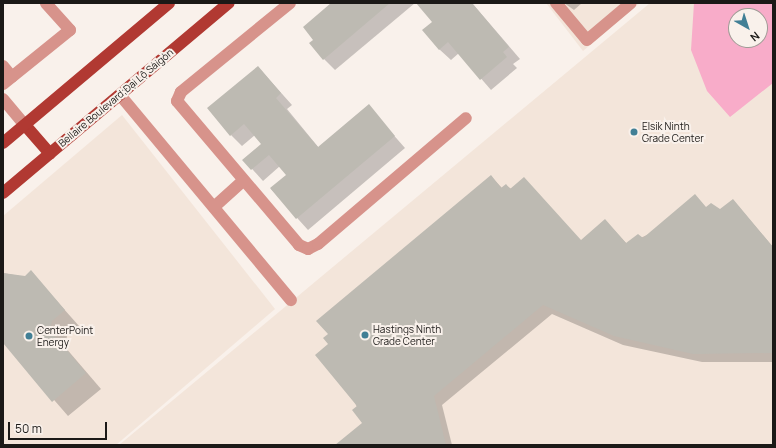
<!DOCTYPE html>
<html>
<head>
<meta charset="utf-8">
<style>
  body { margin:0 }
  #map { position:relative; width:776px; height:448px; overflow:hidden; background:#f9f1eb; font-family:Manrope,sans-serif }
  div>[style] { position:absolute }
  .built>* { inset:0; background:#f3e5da }
  .green>* { inset:0; background:#f8acc9 }
  .shadow>* { inset:0; background:#0003 }
  .building>* { inset:0; background:#bdbab2 }
  .minor>* { height:12px; margin:-6px; padding:0 6px; transform-origin:6px; border-radius:6px; background:#d7938b }
  .major>* { height:12px; margin:-6px; padding:0 6px; transform-origin:6px; border-radius:6px; background:#b13932 }
  .dots>* { width:11px; height:11px; translate:-50% -50%; box-sizing:border-box; border:2px solid #f9f1eb; border-radius:50% }
  span { translate:-50% -50%; white-space:nowrap; text-align:center; line-height:1.15; -webkit-text-stroke:4px #f9f1eb; paint-order:stroke }
  .street-label { font-size:10px; color:#1b1917 }
  .poi-label { font-size:10px; color:#1b1917 }
  .left { translate:0 -50%; text-align:left }
  .frame { position:absolute; inset:0; border:4px solid #1b1917; pointer-events:none }
  .north { position:absolute; left:728px; top:8px; width:40px; height:40px; box-sizing:border-box; background:#f9f1eb; border:1px solid #a09b96; border-radius:50%; rotate:141deg; font-size:11px; font-weight:700; line-height:16px; text-align:center; color:#1b1917 }
  .north::after { content:''; display:block; margin:auto; width:14px; height:18px; background:#417f95; clip-path:polygon(50% 0,100% 100%,50% 72%,0 100%) }
  .scale { position:absolute; left:8px; top:422px; width:99px; height:18px; box-sizing:border-box; border:2px solid #1b1917; border-top:0; padding-left:5px; font-size:12px; line-height:14px; white-space:nowrap; color:#1b1917; -webkit-text-stroke:3px #f9f1eb; paint-order:stroke }
</style>
</head>
<body>
<div id="map">
  <div class="built">
    <i style="clip-path:polygon(546px 3px,640px 3px,583px 51px)"></i>
    <i style="clip-path:polygon(evenodd,650px 3px,773px 3px,773px 445px,119px 445px,650px 3px,736px 16px,760px 16px,760px 40px,736px 40px,736px 16px)"></i>
    <i style="clip-path:polygon(122px 115px,275px 309px,116px 445px,3px 445px,3px 216px)"></i>
  </div>
  <div class="green">
    <i style="clip-path:polygon(evenodd,694px 3px,773px 3px,773px 83px,730px 117px,707px 91px,691px 50px,694px 3px,736px 16px,760px 16px,760px 40px,736px 40px,736px 16px)"></i>
  </div>
  <div class="shadow">
    <i style="clip-path:polygon(333px 3px,415px 3px,335px 70px,324px 59px,315px 40px)"></i>
    <i style="clip-path:polygon(417px 3px,472px 3px,520px 59px,513px 64px,517px 68px,491px 90px,459px 53px,451px 60px,439px 49px,434px 22px)"></i>
    <i style="clip-path:polygon(564px 3px,582px 3px,574px 10px)"></i>
    <i style="clip-path:polygon(258px 67px,292px 105px,287px 109px,319px 148px,368px 106px,405px 148px,308px 230px,271px 189px,287px 175px,280px 166px,263px 181px,244px 160px,262px 144px,255px 135px,242px 146px,231px 135px)"></i>
    <i style="clip-path:polygon(491px 176px,502px 188px,506px 185px,581px 241px,605px 220px,627px 244px,707px 208px,720px 210px,733px 200px,773px 247px,773px 362px,702px 362px,623px 345px,552px 314px,442px 405px,452px 445px,343px 445px,364px 423px,329px 344px)"></i>
    <i style="clip-path:polygon(31px 272px,79px 326px,67px 336px,65px 347px,101px 389px,68px 416px,3px 341px,3px 273px,25px 277px)"></i>
  </div>
  <div class="building">
    <i style="clip-path:polygon(331px 3px,390px 3px,323px 60px,309px 43px,313px 40px,303px 27px)"></i>
    <i style="clip-path:polygon(416px 3px,472px 3px,509px 47px,503px 52px,507px 57px,480px 80px,448px 42px,439px 50px,422px 30px,432px 22px)"></i>
    <i style="clip-path:polygon(258px 66px,281px 93px,276px 98px,318px 147px,369px 104px,395px 136px,296px 219px,270px 188px,286px 175px,269px 155px,251px 170px,242px 160px,261px 144px,244px 124px,230px 136px,207px 108px)"></i>
    <i style="clip-path:polygon(491px 175px,501px 188px,506px 184px,510px 189px,524px 177px,581px 240px,605px 219px,626px 243px,638px 234px,643px 238px,695px 194px,706px 207px,711px 203px,720px 209px,733px 199px,773px 247px,773px 353px,693px 354px,614px 336px,543px 305px,434px 396px,446px 445px,335px 445px,362px 423px,352px 410px,357px 406px,315px 355px,328px 344px,323px 338px,328px 334px,316px 321px)"></i>
    <i style="clip-path:polygon(31px 270px,65px 310px,52px 321px,50px 330px,86px 373px,52px 402px,3px 343px,3px 273px,25px 276px)"></i>
  </div>
  <div class="minor">
    <i style="left:290px;top:3px;width:141px;rotate:140.8deg"></i>
    <i style="left:181px;top:92px;width:10px;rotate:114deg"></i>
    <i style="left:177px;top:101px;width:189px;rotate:49.7deg"></i>
    <i style="left:299px;top:245px;width:10px;rotate:24deg"></i>
    <i style="left:308px;top:249px;width:11px;rotate:-27deg"></i>
    <i style="left:318px;top:244px;width:194px;rotate:-40.4deg"></i>
    <i style="left:556px;top:3px;width:48px;rotate:50deg"></i>
    <i style="left:587px;top:40px;width:57px;rotate:-40.1deg"></i>
    <i style="left:3px;top:66px;width:14px;rotate:51deg"></i>
    <i style="left:3px;top:84px;width:86px;rotate:-38.9deg"></i>
    <i style="left:70px;top:30px;width:36px;rotate:-132deg"></i>
    <i style="left:120px;top:95px;width:267px;rotate:50.2deg"></i>
    <i style="left:3px;top:99px;width:34px;rotate:50deg"></i>
    <i style="left:214px;top:207px;width:38px;rotate:-42deg"></i>
  </div>
  <div class="major">
    <i style="left:25px;top:125px;width:38px;rotate:49deg"></i>
    <i style="left:3px;top:143px;width:217px;rotate:-40.1deg"></i>
    <i style="left:3px;top:193px;width:295px;rotate:-40.1deg"></i>
  </div>
  <div class="dots">
    <i style="left:634px;top:132px;background:#417f95"></i>
    <i style="left:365px;top:335px;background:#417f95"></i>
    <i style="left:29px;top:336px;background:#417f95"></i>
  </div>
  <div class="street-label">
    <span style="left:116px;top:98px;rotate:-40deg">Bellaire Boulevard;Đại Lộ Sàigòn</span>
  </div>
  <div class="poi-label">
    <span class="left" style="left:642px;top:132px">Elsik Ninth<br>Grade Center</span>
    <span class="left" style="left:373px;top:335px">Hastings Ninth<br>Grade Center</span>
    <span class="left" style="left:37px;top:336px">CenterPoint<br>Energy</span>
  </div>
  <div class="frame"></div>
  <div class="north">N</div>
  <div class="scale">50 m</div>
</div>
</body>
</html>
